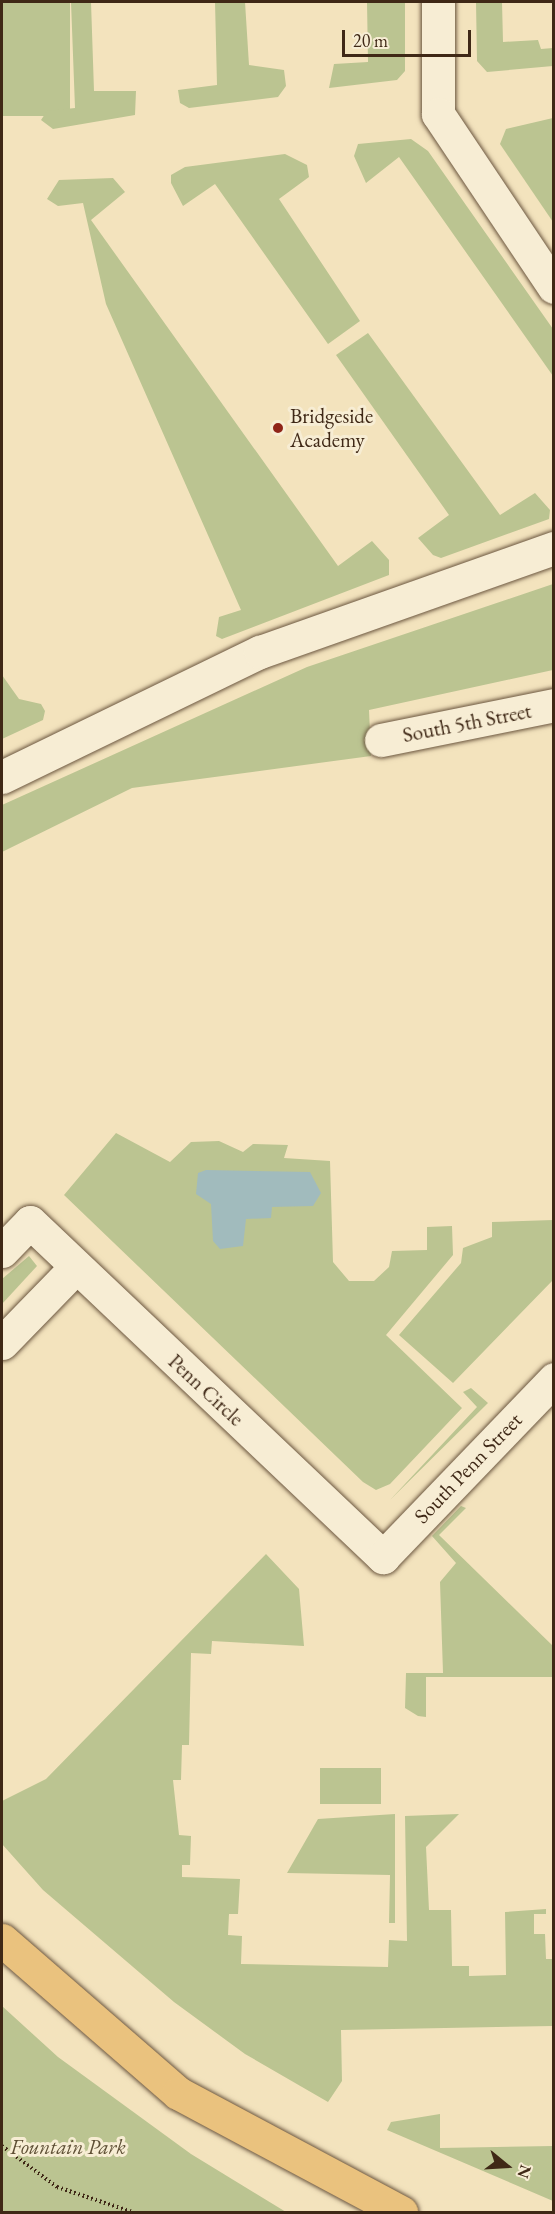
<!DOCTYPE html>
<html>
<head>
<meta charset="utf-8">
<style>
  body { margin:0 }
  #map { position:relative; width:555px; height:2214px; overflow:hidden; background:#f3e3bd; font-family:"EB Garamond",serif }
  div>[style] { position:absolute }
  .green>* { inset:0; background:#bbc491; transform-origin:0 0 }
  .water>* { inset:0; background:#a1bbbd }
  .path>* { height:4px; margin-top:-2px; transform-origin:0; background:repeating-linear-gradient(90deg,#3f2816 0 1.5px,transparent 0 4.5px) }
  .roads { filter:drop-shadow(0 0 2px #6c5740) drop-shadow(0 0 2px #6c5740) }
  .minor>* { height:33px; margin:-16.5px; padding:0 16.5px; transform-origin:16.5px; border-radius:16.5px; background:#f7edd4 }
  .major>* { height:33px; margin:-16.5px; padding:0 16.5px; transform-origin:16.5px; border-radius:16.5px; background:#eac27e }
  .dots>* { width:16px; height:16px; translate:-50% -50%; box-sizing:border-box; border:3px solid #f7edd4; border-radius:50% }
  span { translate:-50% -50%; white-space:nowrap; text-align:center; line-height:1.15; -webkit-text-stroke:6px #f7edd4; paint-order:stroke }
  .poi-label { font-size:21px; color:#3f2816 }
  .left { translate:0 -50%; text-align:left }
  .street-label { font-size:21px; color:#3f2816 }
  .park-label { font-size:21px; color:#5e4f35; font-style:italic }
  .frame { position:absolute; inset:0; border:3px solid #3f2816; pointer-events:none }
  .north { position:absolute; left:477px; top:2136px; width:60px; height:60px; -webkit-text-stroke:4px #f7edd4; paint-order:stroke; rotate:108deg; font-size:16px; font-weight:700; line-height:24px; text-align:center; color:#3f2816 }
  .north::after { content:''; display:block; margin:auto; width:21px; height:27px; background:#3f2816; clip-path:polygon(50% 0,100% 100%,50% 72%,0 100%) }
  .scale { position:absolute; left:342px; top:30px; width:129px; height:27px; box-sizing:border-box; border:3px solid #3f2816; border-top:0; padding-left:8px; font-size:18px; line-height:21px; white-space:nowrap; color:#3f2816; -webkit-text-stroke:4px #f7edd4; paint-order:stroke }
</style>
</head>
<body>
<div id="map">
  <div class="green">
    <i style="left:2px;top:2px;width:68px;height:114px"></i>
    <i style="clip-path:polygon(71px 2px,91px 2px,94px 91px,136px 91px,135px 115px,53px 129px,41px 120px,47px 111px,75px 108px)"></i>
    <i style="clip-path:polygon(215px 2px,245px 2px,249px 65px,284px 70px,286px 86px,278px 97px,189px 108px,180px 103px,178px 90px,217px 85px)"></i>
    <i style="clip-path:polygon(367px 2px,405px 2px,405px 71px,397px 80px,329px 88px,334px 64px,368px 62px)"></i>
    <i style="clip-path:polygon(476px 2px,502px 2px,503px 42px,538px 40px,541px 49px,553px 48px,553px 66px,487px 72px,477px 61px)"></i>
    <i style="clip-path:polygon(553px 118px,554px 118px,553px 222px,500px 144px,506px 129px)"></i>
    <i style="clip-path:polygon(411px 139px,428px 151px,553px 329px,553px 376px,399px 157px,366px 183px,354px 156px,358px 144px)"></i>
    <i style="clip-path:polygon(285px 154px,307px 165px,309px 177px,279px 199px,360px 321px,328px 344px,215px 184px,183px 206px,171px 183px,171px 175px,185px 167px)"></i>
    <i style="clip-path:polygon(113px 178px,125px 192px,91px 220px,338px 566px,372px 541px,389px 560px,389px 575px,222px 639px,216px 636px,219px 617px,241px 610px,106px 304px,83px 203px,58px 206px,47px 199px,59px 180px)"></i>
    <i style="clip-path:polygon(368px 333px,500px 515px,535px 493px,550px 510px,549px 519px,441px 558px,433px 555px,418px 538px,449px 515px,336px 355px)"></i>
    <i style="clip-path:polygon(553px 584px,553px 670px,369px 710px,371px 756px,132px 788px,2px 852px,2px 805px,307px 667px)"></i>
    <i style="clip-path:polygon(2px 675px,19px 699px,41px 704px,45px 711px,43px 720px,2px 739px)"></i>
    <i style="clip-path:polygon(116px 1133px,170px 1162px,191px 1142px,219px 1141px,243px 1152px,253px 1144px,288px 1145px,284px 1158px,330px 1161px,333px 1262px,349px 1281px,374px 1281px,389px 1267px,392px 1251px,427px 1250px,427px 1227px,452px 1226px,453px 1255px,386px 1335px,462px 1408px,390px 1484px,376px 1490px,363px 1482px,64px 1195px)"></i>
    <i style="clip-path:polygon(553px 1220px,553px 1280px,453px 1383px,399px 1335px,461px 1263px,463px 1248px,492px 1237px,492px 1222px)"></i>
    <i style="clip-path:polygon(29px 1256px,37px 1266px,2px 1304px,2px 1279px)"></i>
    <i style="clip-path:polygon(471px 1388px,488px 1403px,390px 1500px,477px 1407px,463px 1392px)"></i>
    <i style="clip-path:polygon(461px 1506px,466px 1508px,439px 1535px,553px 1646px,553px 1677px,426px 1677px,426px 1717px,418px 1716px,405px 1708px,406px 1673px,443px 1673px,440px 1582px,456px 1563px,432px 1536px)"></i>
    <i style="clip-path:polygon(266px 1554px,299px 1589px,304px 1646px,212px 1641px,211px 1654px,191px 1653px,189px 1745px,182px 1745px,181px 1780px,173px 1780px,179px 1835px,191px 1836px,190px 1865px,182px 1865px,182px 1877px,240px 1879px,238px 1914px,229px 1914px,228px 1935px,242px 1936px,241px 1964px,388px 1967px,389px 1940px,407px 1941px,405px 1816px,459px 1814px,426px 1847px,429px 1910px,451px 1910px,452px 1966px,469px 1966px,469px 1976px,506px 1975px,505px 1912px,546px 1909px,546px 1914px,534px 1914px,534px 1934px,545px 1934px,546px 1959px,553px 1959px,553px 2026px,341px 2030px,342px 2081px,328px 2102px,245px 2054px,174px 2002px,43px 1890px,2px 1844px,2px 1801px,46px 1779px)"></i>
    <i style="left:381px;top:1768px;width:36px;height:61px;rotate:90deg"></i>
    <i style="clip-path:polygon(395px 1814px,395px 1923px,389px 1923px,390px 1875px,287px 1873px,318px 1819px)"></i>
    <i style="clip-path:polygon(2px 2006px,58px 2057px,191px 2154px,286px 2212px,2px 2212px)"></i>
    <i style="clip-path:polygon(440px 2114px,440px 2148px,553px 2146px,553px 2201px,387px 2130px,391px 2122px)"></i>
  </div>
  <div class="water">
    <i style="clip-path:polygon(206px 1170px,310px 1172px,321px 1193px,313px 1206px,272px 1207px,271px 1218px,246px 1219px,243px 1246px,220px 1249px,213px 1241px,211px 1204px,196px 1194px,198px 1173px)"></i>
  </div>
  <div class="path">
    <i style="left:2px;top:2146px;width:69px;rotate:36.7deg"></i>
    <i style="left:57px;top:2187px;width:79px;rotate:18.4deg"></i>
  </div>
  <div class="roads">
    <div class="minor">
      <i style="left:438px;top:2px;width:112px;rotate:90deg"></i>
      <i style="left:438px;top:114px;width:208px;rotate:56.2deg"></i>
      <i style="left:381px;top:740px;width:177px;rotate:-11.4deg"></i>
      <i style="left:2px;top:777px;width:287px;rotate:-25.9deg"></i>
      <i style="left:260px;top:652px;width:312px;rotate:-19.5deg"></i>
      <i style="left:2px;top:1251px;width:40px;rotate:-46deg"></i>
      <i style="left:30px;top:1222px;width:487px;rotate:43.5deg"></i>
      <i style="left:383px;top:1557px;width:247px;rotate:-46.1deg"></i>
      <i style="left:2px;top:1343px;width:106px;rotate:-45.8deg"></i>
    </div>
    <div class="major">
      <i style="left:2px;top:1940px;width:233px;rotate:41deg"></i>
      <i style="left:178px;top:2093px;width:253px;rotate:28.1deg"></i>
    </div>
  </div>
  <div class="dots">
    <i style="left:278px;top:428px;background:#8f2418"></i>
  </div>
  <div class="poi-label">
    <span class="left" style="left:290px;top:428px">Bridgeside<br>Academy</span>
  </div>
  <div class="street-label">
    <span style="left:467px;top:723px;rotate:-11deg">South 5th Street</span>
    <span style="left:206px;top:1390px;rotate:43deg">Penn Circle</span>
    <span style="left:468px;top:1468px;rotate:-46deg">South Penn Street</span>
  </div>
  <div class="park-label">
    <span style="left:68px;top:2147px">Fountain Park</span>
  </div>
  <div class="frame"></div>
  <div class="north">N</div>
  <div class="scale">20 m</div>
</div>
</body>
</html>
